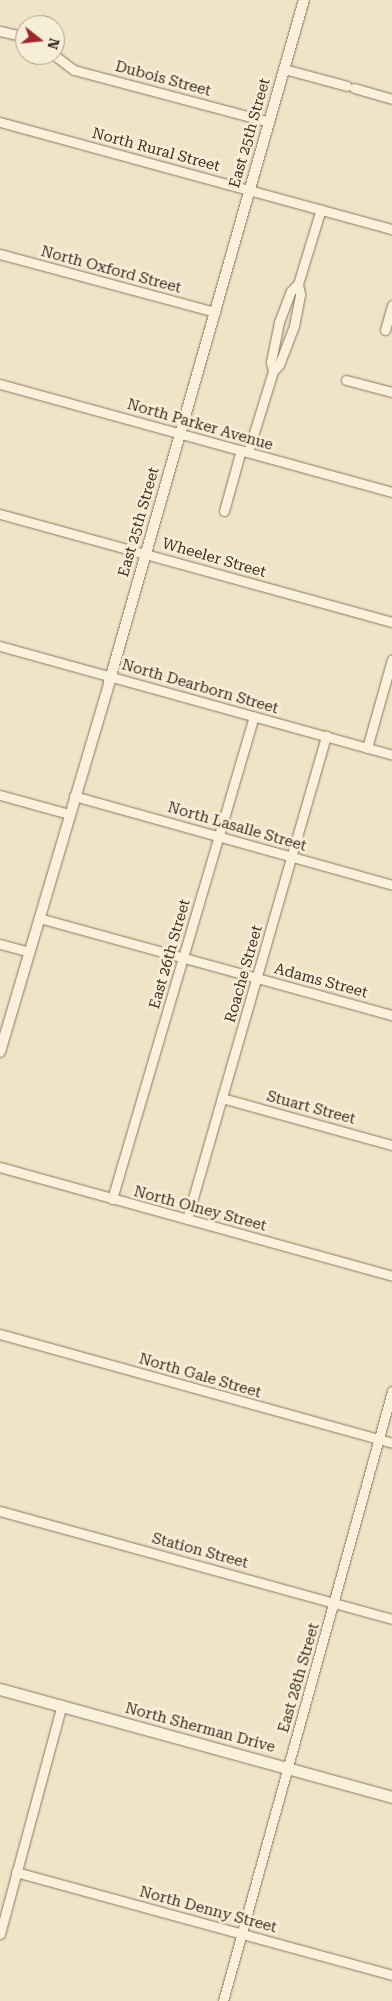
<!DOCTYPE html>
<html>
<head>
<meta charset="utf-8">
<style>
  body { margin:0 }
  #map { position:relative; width:392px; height:2001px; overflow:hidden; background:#f0e4c8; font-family:"Roboto Serif",serif }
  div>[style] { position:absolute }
  .roads { filter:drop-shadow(0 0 1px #8d765c) drop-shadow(0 0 1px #8d765c) }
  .minor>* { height:9px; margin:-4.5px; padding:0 4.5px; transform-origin:4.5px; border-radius:4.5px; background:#faf1dc }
  .tertiary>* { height:10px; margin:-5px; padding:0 5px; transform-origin:5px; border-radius:5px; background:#faf1dc }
  .secondary>* { height:11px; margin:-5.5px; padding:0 5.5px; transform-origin:5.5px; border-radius:5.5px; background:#faf1dc }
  span { translate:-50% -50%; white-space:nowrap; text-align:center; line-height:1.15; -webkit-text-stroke:5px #f7eed8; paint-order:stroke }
  .street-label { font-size:15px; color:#3d2e20 }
  .north { position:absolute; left:15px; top:15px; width:50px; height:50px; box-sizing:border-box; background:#f7eed8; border:1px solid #ada18e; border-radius:50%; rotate:106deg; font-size:14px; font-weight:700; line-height:20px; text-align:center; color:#3d2e20 }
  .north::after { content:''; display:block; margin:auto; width:18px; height:22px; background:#9e2a2b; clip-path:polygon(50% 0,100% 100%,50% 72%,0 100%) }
</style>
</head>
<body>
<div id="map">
  <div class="roads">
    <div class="minor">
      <i style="left:0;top:31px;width:26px;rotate:13deg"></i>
      <i style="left:54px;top:55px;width:25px;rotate:37deg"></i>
      <i style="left:74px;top:70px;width:202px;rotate:14.9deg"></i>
      <i style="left:284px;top:69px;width:65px;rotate:15.1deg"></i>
      <i style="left:354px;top:88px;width:40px;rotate:16deg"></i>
      <i style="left:0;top:122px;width:406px;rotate:15.3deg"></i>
      <i style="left:0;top:254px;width:223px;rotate:15.1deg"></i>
      <i style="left:385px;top:330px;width:26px;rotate:-74deg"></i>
      <i style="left:273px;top:371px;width:8px;rotate:-45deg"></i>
      <i style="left:279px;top:365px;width:42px;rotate:-69deg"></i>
      <i style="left:294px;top:326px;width:33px;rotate:-79deg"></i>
      <i style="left:300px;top:294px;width:10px;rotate:-101deg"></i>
      <i style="left:298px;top:284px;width:78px;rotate:-73deg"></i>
      <i style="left:346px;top:380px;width:48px;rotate:14.6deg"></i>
      <i style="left:0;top:384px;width:407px;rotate:15.4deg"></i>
      <i style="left:248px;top:452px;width:85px;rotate:-72.8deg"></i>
      <i style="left:273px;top:371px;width:9px;rotate:-103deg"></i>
      <i style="left:271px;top:362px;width:41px;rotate:-78.7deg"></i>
      <i style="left:279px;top:322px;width:33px;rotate:-69deg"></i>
      <i style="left:291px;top:291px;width:10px;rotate:-45deg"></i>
      <i style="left:224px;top:511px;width:63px;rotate:-74.4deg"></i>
      <i style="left:0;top:514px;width:407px;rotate:15.4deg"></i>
      <i style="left:0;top:646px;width:407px;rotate:15.5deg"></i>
      <i style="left:367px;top:748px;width:92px;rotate:-74.3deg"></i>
      <i style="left:0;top:795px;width:72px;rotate:15.4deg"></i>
      <i style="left:74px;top:796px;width:330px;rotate:15.6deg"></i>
      <i style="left:39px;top:918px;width:366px;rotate:15.4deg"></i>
      <i style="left:0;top:944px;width:30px;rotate:15deg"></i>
      <i style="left:222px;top:1098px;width:176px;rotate:15.5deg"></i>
      <i style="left:0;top:1167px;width:407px;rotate:15.5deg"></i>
      <i style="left:112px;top:1199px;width:503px;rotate:-73.62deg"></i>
      <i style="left:187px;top:1219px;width:503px;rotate:-73.94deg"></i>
      <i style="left:0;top:1334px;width:407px;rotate:15.5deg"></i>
      <i style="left:0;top:1511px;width:407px;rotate:15.4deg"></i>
      <i style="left:16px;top:1872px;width:390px;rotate:15.3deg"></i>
      <i style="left:0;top:1934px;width:237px;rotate:-74.9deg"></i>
      <i style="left:223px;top:2001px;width:633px;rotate:-74.51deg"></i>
    </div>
    <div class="tertiary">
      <i style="left:0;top:1052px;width:385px;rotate:-73.5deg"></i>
      <i style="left:109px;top:683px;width:710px;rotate:-74.07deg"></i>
    </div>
    <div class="secondary">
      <i style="left:0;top:1689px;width:407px;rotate:15.4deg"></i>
    </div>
  </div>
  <div class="street-label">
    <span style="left:163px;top:79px;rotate:15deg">Dubois Street</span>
    <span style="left:250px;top:133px;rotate:-74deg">East 25th Street</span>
    <span style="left:156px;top:150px;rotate:15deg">North Rural Street</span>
    <span style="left:111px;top:270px;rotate:15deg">North Oxford Street</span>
    <span style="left:200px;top:425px;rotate:16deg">North Parker Avenue</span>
    <span style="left:139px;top:522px;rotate:-74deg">East 25th Street</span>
    <span style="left:214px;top:558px;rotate:16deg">Wheeler Street</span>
    <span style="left:200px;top:687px;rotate:16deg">North Dearborn Street</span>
    <span style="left:237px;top:827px;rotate:16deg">North Lasalle Street</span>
    <span style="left:170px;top:954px;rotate:-74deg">East 26th Street</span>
    <span style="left:244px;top:974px;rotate:-74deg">Roache Street</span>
    <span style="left:321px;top:981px;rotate:15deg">Adams Street</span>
    <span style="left:311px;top:1108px;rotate:15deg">Stuart Street</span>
    <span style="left:200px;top:1209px;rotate:15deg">North Olney Street</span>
    <span style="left:200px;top:1376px;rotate:16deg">North Gale Street</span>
    <span style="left:200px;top:1551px;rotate:15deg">Station Street</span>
    <span style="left:299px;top:1678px;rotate:-74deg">East 28th Street</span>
    <span style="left:200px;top:1728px;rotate:15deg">North Sherman Drive</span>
    <span style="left:208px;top:1910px;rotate:15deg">North Denny Street</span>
  </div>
  <div class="north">N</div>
</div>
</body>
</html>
